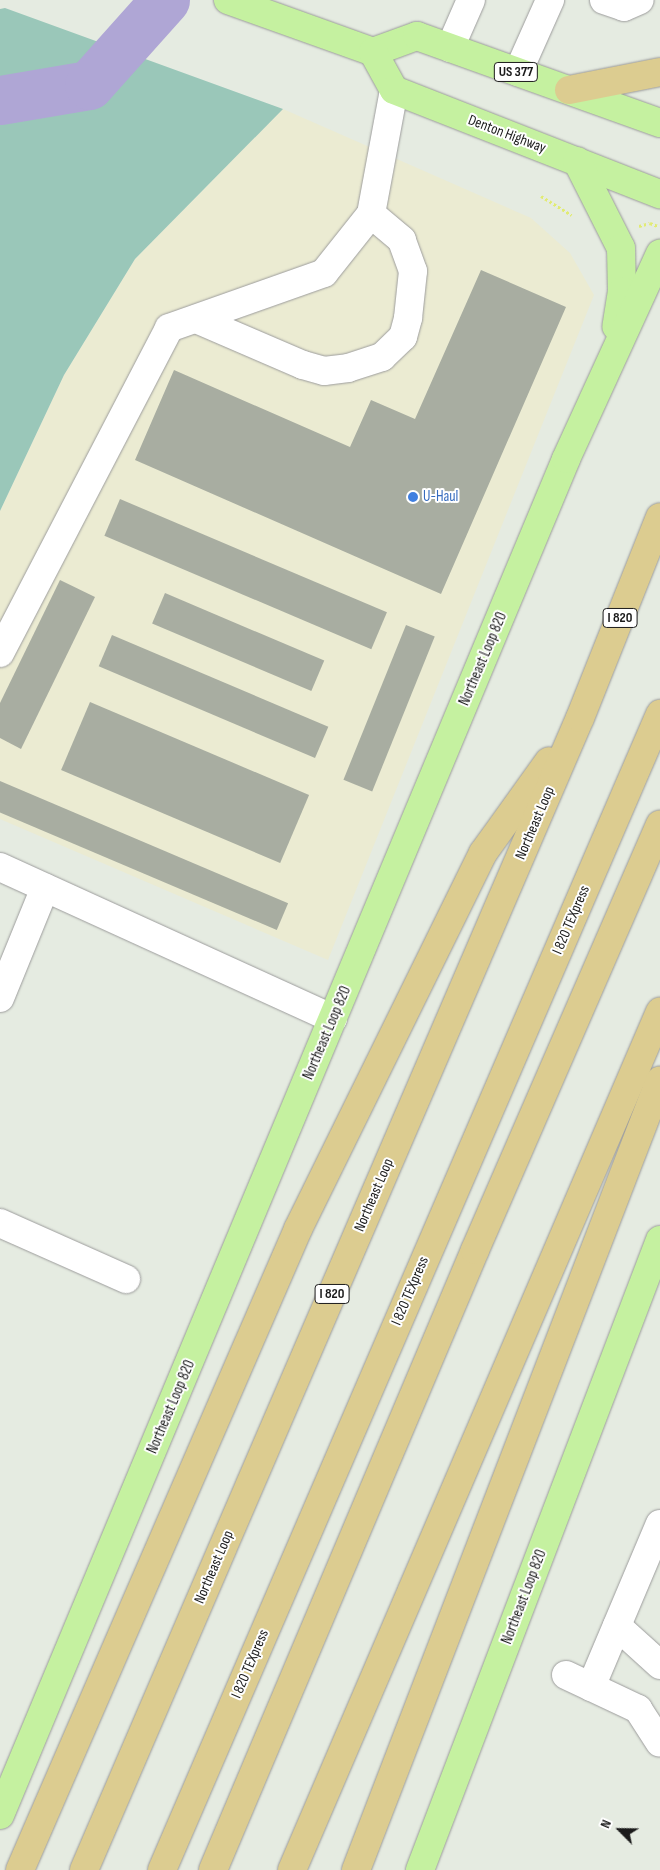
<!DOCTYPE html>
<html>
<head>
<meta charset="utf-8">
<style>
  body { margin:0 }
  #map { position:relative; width:660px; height:1870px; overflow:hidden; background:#e5ebe1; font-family:"Sofia Sans Condensed",sans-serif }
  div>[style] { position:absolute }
  .commercial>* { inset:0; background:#ebebd2 }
  .forest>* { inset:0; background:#9ac7b9 }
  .river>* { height:49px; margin:-24.5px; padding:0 24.5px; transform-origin:24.5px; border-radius:24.5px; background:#afa6d5 }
  .building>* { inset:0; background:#a8ada1; transform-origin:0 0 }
  .path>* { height:3px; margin-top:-1.5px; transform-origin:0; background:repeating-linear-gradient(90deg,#e1eb73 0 2.5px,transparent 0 5px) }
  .roads { filter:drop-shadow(0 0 1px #9c9c9c) drop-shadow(0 0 1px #9c9c9c) }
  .minor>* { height:28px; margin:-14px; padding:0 14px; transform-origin:14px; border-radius:14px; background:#fff }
  .major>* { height:28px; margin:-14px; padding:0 14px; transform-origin:14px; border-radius:14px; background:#c5f1a0 }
  .highway>* { height:28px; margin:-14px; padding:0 14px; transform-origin:14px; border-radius:14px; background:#dccc90 }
  .dots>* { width:14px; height:14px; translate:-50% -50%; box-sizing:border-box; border:2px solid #fff; border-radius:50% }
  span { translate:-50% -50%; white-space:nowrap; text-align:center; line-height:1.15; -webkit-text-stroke:4px #fff; paint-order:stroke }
  .shield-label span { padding:1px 4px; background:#fff; border:1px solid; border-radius:4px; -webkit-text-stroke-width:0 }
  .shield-label { font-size:14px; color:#1b1b1b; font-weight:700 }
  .street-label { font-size:15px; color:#1b1b1b }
  .shop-label { font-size:15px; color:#366cbe }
  .left { translate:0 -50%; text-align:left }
  .north { position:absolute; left:595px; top:1805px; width:50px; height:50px; -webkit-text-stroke:4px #fff; paint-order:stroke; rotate:293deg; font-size:14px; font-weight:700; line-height:20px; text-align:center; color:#1b1b1b }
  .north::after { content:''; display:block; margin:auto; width:18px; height:22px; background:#1b1b1b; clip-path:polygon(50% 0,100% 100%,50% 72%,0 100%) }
</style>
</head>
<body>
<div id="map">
  <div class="commercial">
    <i style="clip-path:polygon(283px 109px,531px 218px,570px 253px,594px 295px,328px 960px,0 819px,0 511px,64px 375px,135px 259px)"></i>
  </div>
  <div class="forest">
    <i style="clip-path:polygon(5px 8px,283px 109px,135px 259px,64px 375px,0 511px,0 9px)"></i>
  </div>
  <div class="river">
    <i style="left:0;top:100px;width:90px;rotate:-9.6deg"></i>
    <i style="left:89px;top:85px;width:114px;rotate:-48.2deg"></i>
  </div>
  <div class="building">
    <i style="clip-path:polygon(481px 270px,566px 307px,441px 594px,135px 460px,174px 370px,350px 447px,371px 400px,415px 419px)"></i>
    <i style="left:120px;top:499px;width:290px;height:40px;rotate:23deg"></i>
    <i style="clip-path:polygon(60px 580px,95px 597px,21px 749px,0 738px,0 703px)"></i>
    <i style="left:165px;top:593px;width:173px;height:33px;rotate:23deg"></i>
    <i style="left:406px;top:625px;width:31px;height:167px;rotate:22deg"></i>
    <i style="left:112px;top:635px;width:235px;height:34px;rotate:23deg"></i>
    <i style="left:90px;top:702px;width:238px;height:74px;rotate:23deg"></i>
    <i style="left:0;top:781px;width:313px;height:29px;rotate:23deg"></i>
  </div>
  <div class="path">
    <i style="left:541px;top:196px;width:36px;rotate:32deg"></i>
    <i style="left:639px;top:226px;width:11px;rotate:-15deg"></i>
    <i style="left:650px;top:223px;width:9px;rotate:21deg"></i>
  </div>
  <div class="roads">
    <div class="minor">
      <i style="left:604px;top:0;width:21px;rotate:19deg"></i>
      <i style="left:624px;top:7px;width:17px;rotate:-24deg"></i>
      <i style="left:450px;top:48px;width:52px;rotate:-66.4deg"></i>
      <i style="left:518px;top:72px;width:79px;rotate:-66deg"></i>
      <i style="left:196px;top:319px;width:116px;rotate:23.3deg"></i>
      <i style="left:303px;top:365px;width:22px;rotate:16deg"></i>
      <i style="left:324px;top:371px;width:24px;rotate:-7deg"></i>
      <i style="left:348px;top:368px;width:36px;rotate:-18deg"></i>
      <i style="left:382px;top:357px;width:29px;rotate:-44deg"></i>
      <i style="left:403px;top:337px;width:20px;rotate:-75deg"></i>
      <i style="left:408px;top:318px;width:47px;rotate:-83.9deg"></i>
      <i style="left:413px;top:271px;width:33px;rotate:-110deg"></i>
      <i style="left:402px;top:240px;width:40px;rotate:-140deg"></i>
      <i style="left:0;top:653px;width:366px;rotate:-62.5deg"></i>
      <i style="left:169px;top:328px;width:164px;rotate:-19.5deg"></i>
      <i style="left:324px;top:273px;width:75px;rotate:-51.5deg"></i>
      <i style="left:371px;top:214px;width:126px;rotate:-79.5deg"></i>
      <i style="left:0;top:867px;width:366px;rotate:24.5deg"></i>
      <i style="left:0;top:998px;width:119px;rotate:-67.8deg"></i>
      <i style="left:0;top:1223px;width:138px;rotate:24deg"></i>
      <i style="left:617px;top:1626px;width:58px;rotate:42.2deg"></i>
      <i style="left:566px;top:1675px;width:80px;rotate:25.3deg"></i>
      <i style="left:638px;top:1709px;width:40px;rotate:57.1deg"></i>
      <i style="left:591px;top:1687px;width:177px;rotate:-67.1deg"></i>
    </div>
    <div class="major">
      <i style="left:228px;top:0;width:154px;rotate:19.7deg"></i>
      <i style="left:373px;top:52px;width:47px;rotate:-20deg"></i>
      <i style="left:417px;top:36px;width:258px;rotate:19.7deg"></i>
      <i style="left:373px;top:52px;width:43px;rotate:61.1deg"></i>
      <i style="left:394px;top:90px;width:286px;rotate:21.4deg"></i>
      <i style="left:577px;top:161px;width:97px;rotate:63.2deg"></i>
      <i style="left:621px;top:248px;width:43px;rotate:88.7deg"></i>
      <i style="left:622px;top:291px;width:36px;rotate:99deg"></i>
      <i style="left:0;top:1815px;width:1469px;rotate:-67.34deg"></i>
      <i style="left:566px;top:459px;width:226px;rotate:-65.4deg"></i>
      <i style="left:420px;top:1870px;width:674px;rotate:-69.15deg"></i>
    </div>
    <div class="highway">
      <i style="left:569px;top:90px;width:93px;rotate:-11.2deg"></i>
      <i style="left:20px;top:1870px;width:699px;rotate:-66.55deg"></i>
      <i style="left:298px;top:1229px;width:419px;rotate:-63.8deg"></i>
      <i style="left:483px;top:853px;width:113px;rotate:-54.3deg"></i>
      <i style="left:84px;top:1870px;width:1254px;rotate:-66.71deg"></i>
      <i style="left:580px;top:718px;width:216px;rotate:-68.3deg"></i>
      <i style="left:162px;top:1870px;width:1259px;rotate:-66.69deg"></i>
      <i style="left:213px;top:1870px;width:673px;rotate:-67.09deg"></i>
      <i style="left:475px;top:1250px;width:464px;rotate:-66.5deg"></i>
      <i style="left:292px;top:1870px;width:934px;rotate:-66.79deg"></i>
      <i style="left:356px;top:1870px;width:846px;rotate:-68.95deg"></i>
    </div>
  </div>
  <div class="dots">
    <i style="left:413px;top:497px;background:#3f7fe0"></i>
  </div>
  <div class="shield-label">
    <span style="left:516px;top:72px">US 377</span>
    <span style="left:620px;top:618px">I 820</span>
    <span style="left:332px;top:1294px">I 820</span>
  </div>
  <div class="street-label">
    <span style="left:507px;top:134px;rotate:21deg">Denton Highway</span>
    <span style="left:483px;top:659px;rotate:-67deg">Northeast Loop 820</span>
    <span style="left:535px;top:823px;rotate:-67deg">Northeast Loop</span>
    <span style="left:571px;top:920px;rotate:-67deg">I 820 TEXpress</span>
    <span style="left:327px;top:1033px;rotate:-67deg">Northeast Loop 820</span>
    <span style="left:374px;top:1195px;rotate:-67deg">Northeast Loop</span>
    <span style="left:410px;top:1291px;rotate:-67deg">I 820 TEXpress</span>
    <span style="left:171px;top:1407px;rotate:-67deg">Northeast Loop 820</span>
    <span style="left:214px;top:1567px;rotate:-67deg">Northeast Loop</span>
    <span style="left:524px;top:1597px;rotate:-69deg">Northeast Loop 820</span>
    <span style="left:250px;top:1664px;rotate:-67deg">I 820 TEXpress</span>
  </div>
  <div class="shop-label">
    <span class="left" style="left:423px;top:497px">U-Haul</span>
  </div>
  <div class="north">N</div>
</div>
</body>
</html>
